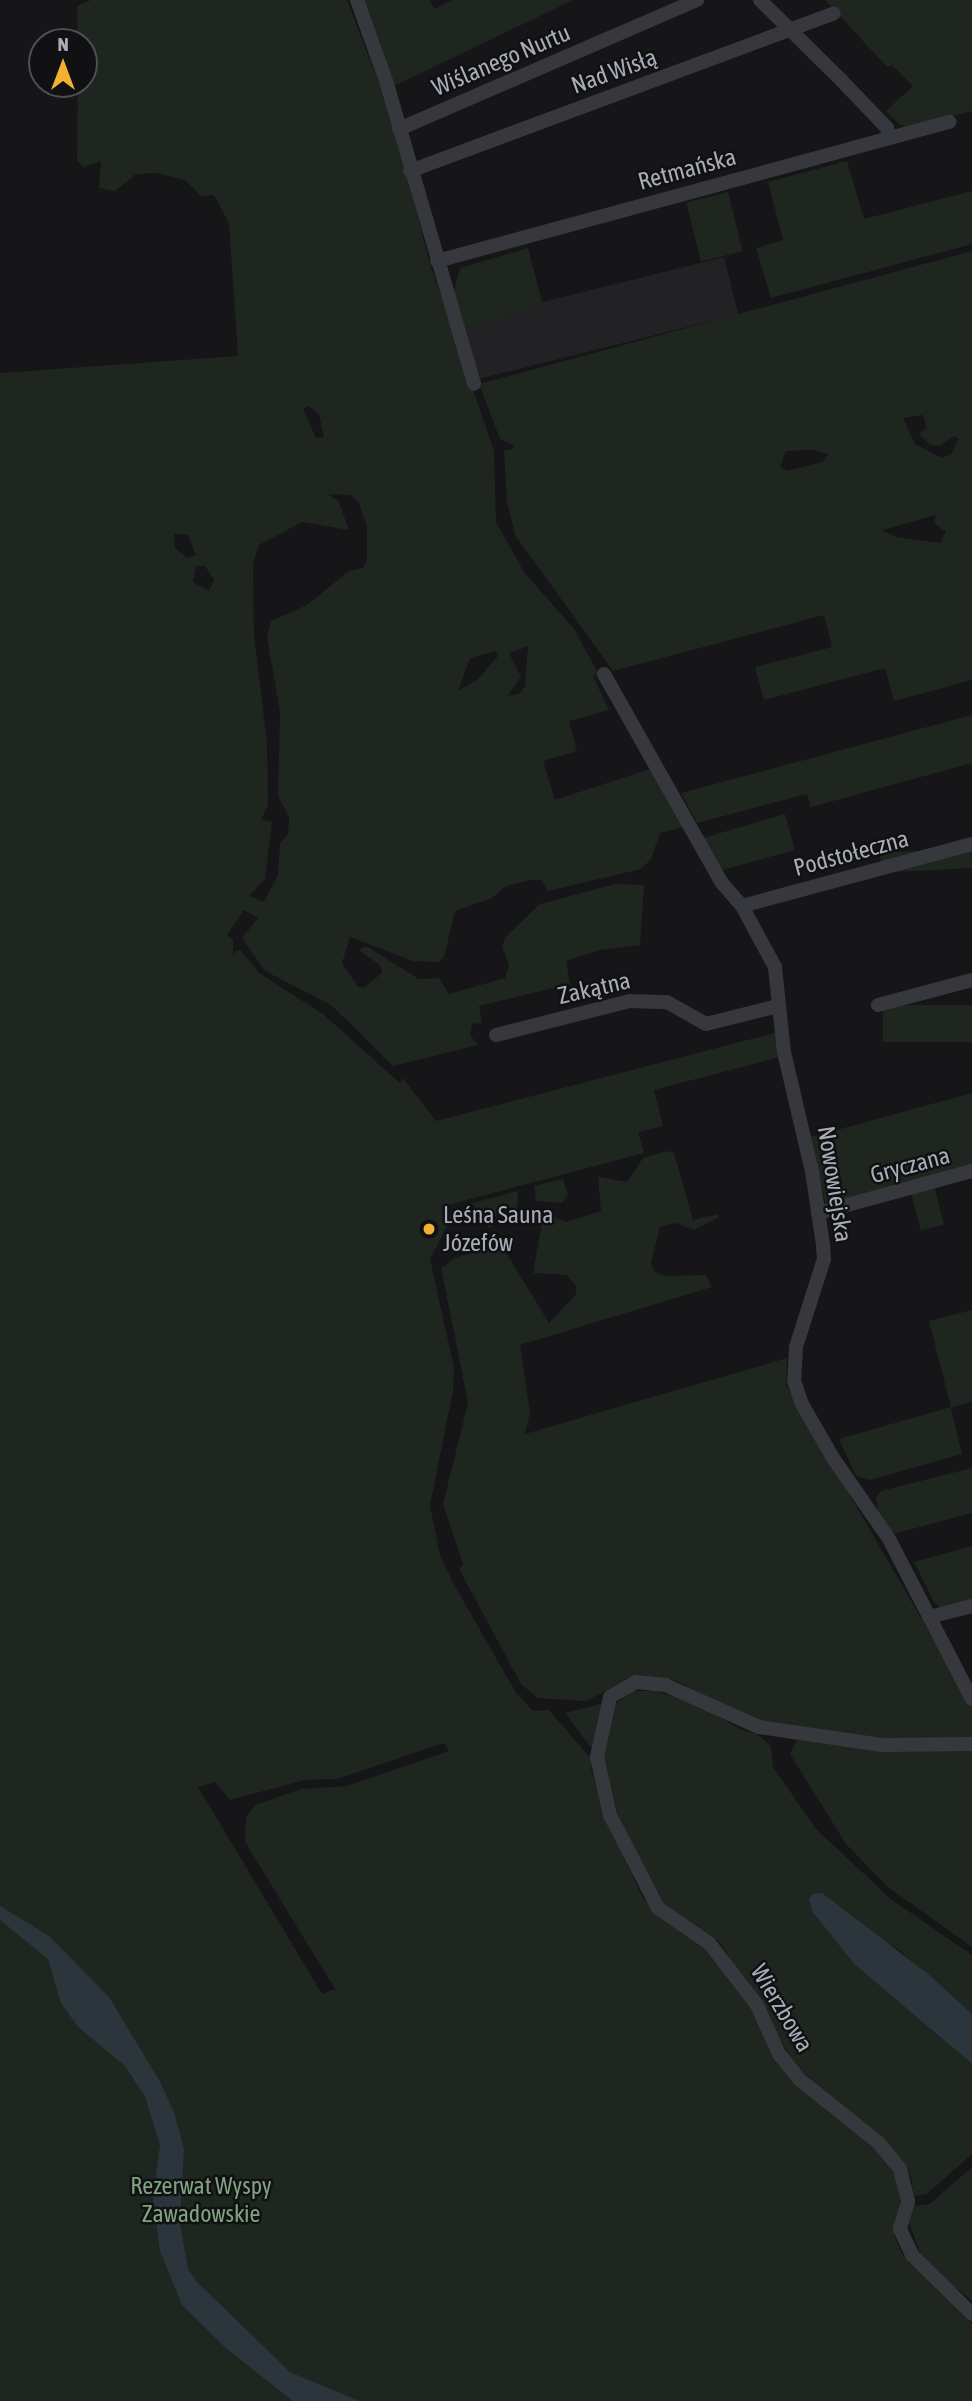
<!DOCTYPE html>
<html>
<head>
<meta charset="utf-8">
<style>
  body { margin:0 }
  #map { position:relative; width:972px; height:2401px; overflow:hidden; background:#161618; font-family:"Asap Condensed",sans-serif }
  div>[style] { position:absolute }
  .built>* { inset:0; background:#222225; transform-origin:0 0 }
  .green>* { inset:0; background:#1e261f; transform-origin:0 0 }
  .water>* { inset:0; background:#2c353c }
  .minor>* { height:14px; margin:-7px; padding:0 7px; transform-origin:7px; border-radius:7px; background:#37383d }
  .dots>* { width:19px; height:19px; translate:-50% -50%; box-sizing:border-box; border:4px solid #111113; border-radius:50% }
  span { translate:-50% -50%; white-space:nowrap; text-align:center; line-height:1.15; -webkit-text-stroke:5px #111113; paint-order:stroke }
  .street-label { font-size:24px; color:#a8adb8 }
  .poi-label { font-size:24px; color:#a8adb8 }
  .left { translate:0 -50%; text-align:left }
  .park-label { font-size:24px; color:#7fa381 }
  .north { position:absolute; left:28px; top:28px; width:70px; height:70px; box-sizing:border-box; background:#111113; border:2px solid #4d4f55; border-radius:50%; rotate:0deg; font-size:19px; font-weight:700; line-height:28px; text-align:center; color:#a8adb8 }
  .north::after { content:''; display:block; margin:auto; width:24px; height:32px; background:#f2b134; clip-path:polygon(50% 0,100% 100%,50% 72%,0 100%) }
</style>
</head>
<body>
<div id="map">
  <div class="built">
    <i style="left:724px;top:257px;width:59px;height:269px;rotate:76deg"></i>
  </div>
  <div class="green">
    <i style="clip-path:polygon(evenodd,91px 0,347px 0,378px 81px,382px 79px,430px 264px,494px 451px,496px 522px,524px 572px,574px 629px,599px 675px,593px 676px,609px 710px,569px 721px,577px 751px,543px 761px,555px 800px,653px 768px,684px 827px,660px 833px,651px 859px,641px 869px,548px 891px,542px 880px,531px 880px,506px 886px,492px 898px,455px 911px,444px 957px,438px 962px,413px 961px,350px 937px,342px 963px,358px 987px,365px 987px,382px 973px,380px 965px,359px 950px,366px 946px,419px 979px,439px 978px,449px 994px,505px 978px,509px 965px,502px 947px,505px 938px,540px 904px,615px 884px,644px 885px,640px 945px,600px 950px,566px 961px,570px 984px,479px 1006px,482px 1023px,472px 1024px,470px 1035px,478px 1045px,393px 1066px,331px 1005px,265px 971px,242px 938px,258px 918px,244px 910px,227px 935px,233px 939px,233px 956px,236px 950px,241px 951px,259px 973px,323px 1014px,401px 1084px,402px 1077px,436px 1121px,775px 1033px,780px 1057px,654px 1090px,663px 1126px,638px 1132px,644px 1153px,448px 1205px,451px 1218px,430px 1259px,454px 1368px,453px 1391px,430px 1506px,440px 1555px,452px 1581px,516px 1693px,533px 1711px,549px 1710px,593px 1761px,591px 1769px,608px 1823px,643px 1898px,662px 1918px,708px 1949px,756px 2015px,776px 2059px,877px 2149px,902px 2185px,895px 2237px,902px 2254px,972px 2324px,972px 2401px,0 2401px,0 373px,238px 356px,229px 223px,214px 195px,201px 196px,185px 180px,157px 173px,136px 174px,115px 191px,99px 188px,101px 161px,84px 167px,77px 161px,78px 84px,84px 84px,84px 42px,78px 42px,77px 6px,91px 0,309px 406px,319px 414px,324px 437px,316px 438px,303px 409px,309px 406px,91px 0,328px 494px,351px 495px,359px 503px,367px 527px,367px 561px,363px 568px,349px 571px,307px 605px,271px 621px,267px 637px,280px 712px,278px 796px,289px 817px,288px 834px,280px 844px,278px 875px,264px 902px,249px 896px,265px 879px,272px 822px,261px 820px,268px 805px,267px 743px,254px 634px,253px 564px,259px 545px,302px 522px,349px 530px,339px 502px,328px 494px,91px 0,174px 534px,188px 535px,196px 555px,187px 558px,175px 548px,174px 534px,91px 0,196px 566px,205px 566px,214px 580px,209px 591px,193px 582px,196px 566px,91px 0,528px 646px,525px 686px,519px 694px,507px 696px,521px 677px,509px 653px,528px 646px,91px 0,495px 651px,498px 656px,478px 679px,458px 691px,470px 658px,495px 651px,91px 0,444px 1743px,449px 1751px,347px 1786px,301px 1789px,255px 1805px,246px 1817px,245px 1841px,250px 1850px,335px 1989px,322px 1994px,198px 1787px,215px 1782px,230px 1800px,305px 1780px,337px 1779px,444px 1743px)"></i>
    <i style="clip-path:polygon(363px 0,429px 0,435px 9px,452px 0,573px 0,392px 87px)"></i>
    <i style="clip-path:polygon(825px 0,972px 0,972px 111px,912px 127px,901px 126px,886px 111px,913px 86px,892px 65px,887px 67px)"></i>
    <i style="clip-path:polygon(847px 161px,864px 219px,972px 191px,972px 244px,771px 298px,756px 248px,783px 240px,768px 182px)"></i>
    <i style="left:728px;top:192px;width:61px;height:43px;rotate:76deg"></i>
    <i style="clip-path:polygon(528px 248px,543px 306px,464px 327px,452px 298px,460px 268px)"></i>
    <i style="clip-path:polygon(evenodd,972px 251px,972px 680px,894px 701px,885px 668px,764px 700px,755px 667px,832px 647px,824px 615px,613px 671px,515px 535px,507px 501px,504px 451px,513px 449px,513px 445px,500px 439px,479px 384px,972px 251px,923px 415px,927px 428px,919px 434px,930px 445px,939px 446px,954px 436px,959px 439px,951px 454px,942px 458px,915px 444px,903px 418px,923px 415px,972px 251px,814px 450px,828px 454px,823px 462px,787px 471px,780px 467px,786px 451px,814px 450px,972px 251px,936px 515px,934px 523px,946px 532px,940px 543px,896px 537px,882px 530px,936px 515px)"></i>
    <i style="clip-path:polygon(972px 715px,972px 763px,811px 807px,807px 794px,697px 823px,681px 793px)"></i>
    <i style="clip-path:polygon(785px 814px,795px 850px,722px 870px,703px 838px)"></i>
    <i style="left:971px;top:848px;width:20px;height:91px;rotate:87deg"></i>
    <i style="left:972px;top:1005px;width:37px;height:89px;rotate:90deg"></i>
    <i style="clip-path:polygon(972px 1093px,972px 1168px,826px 1207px,811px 1137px)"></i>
    <i style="clip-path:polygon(667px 1151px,674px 1153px,693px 1220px,719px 1214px,718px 1218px,694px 1230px,676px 1223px,660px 1227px,651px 1263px,654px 1271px,665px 1276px,706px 1275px,712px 1287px,520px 1345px,530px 1413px,525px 1434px,787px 1358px,786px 1385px,972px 1706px,972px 1741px,877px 1740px,749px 1720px,675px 1680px,638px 1676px,585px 1701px,537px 1698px,521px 1684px,459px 1569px,463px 1564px,443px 1504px,468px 1403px,441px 1268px,457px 1257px,502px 1246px,549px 1323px,576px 1294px,576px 1286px,567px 1275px,533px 1273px,543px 1217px,552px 1216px,566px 1222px,601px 1211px,598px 1177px,627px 1182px,643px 1158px)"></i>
    <i style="clip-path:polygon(563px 1179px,568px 1195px,562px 1203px,536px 1201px,534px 1186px)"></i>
    <i style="left:934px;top:1185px;width:41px;height:24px;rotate:76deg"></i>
    <i style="clip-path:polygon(518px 1191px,517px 1213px,497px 1213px,490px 1229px,472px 1203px)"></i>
    <i style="clip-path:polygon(972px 1310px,972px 1401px,951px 1408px,962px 1454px,870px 1480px,856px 1476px,839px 1439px,951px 1407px,929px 1321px)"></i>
    <i style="clip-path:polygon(972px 1468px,972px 1513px,893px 1534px,878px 1511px,876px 1497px,881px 1491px)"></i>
    <i style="clip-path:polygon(972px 1546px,972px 1601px,943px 1609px,935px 1604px,914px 1562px)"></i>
    <i style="clip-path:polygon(633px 1691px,656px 1691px,702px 1706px,739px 1729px,757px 1734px,771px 1746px,773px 1767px,816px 1829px,892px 1900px,972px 1955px,972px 2014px,898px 1949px,809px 1900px,813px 1911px,854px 1964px,972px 2064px,972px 2154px,927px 2194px,914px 2196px,911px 2177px,901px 2161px,793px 2063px,765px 2011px,718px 1940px,684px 1923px,662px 1904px,623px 1834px,601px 1753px,614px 1705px)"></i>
    <i style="clip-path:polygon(605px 1703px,595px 1753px,565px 1713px)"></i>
    <i style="clip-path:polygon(797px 1740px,972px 1746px,972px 1947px,889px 1888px,846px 1844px,790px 1754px)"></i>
    <i style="clip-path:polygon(972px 2167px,972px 2301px,923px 2261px,908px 2220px,911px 2206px,930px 2204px)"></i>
  </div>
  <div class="water">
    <i style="clip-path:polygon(822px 1893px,927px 1973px,972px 2014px,972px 2064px,854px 1964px,812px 1911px,809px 1900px,812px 1894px)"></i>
    <i style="clip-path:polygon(0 1906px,49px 1936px,109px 1997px,159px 2080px,174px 2112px,184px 2149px,180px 2224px,188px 2269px,197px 2282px,290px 2372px,359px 2401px,293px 2401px,227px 2349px,182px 2305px,160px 2251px,153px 2200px,160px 2145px,145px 2096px,124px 2065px,78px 2027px,61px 2003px,48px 1959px,0 1920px)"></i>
  </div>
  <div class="minor">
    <i style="left:357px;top:0;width:89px;rotate:70.3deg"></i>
    <i style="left:387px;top:84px;width:312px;rotate:73.8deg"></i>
    <i style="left:760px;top:0;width:115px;rotate:44.6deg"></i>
    <i style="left:842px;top:81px;width:65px;rotate:46.2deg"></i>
    <i style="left:887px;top:128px;width:10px;rotate:73deg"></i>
    <i style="left:399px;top:129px;width:325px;rotate:-23.4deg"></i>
    <i style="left:410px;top:171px;width:452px;rotate:-20.4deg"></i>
    <i style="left:437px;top:261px;width:531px;rotate:-15.19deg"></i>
    <i style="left:604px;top:674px;width:240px;rotate:60.6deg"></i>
    <i style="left:722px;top:883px;width:30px;rotate:49deg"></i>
    <i style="left:742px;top:906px;width:69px;rotate:61.6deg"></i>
    <i style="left:775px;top:967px;width:85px;rotate:84deg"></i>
    <i style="left:784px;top:1052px;width:122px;rotate:76.8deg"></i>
    <i style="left:812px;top:1171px;width:75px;rotate:81.5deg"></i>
    <i style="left:823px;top:1245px;width:14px;rotate:86deg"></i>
    <i style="left:824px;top:1259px;width:92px;rotate:107.7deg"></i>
    <i style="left:796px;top:1347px;width:34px;rotate:93deg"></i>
    <i style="left:794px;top:1381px;width:24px;rotate:71deg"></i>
    <i style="left:802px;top:1404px;width:62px;rotate:60.1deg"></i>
    <i style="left:833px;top:1458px;width:98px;rotate:55.3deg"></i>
    <i style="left:889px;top:1539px;width:180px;rotate:62.6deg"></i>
    <i style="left:742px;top:906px;width:238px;rotate:-15.1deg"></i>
    <i style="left:878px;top:1005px;width:97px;rotate:-14.9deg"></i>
    <i style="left:496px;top:1035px;width:137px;rotate:-14.3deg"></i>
    <i style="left:629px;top:1001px;width:38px;rotate:2deg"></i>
    <i style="left:667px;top:1002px;width:45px;rotate:29.4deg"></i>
    <i style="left:706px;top:1024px;width:74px;rotate:-14deg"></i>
    <i style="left:818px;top:1213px;width:160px;rotate:-15.3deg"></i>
    <i style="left:929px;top:1617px;width:44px;rotate:-14.3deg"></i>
    <i style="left:972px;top:1744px;width:90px;rotate:179.4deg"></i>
    <i style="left:882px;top:1745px;width:124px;rotate:-171.7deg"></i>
    <i style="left:759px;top:1727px;width:103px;rotate:-155.9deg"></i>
    <i style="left:665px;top:1685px;width:29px;rotate:-174deg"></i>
    <i style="left:636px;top:1682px;width:30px;rotate:150deg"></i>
    <i style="left:610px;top:1697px;width:61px;rotate:102.2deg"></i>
    <i style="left:597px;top:1757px;width:59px;rotate:77.4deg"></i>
    <i style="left:610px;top:1815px;width:105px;rotate:62.7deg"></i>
    <i style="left:658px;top:1908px;width:63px;rotate:34.7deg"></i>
    <i style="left:710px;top:1944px;width:77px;rotate:52.4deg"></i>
    <i style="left:757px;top:2005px;width:54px;rotate:65.8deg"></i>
    <i style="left:779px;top:2054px;width:32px;rotate:51deg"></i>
    <i style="left:799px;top:2079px;width:102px;rotate:38.7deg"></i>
    <i style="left:879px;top:2143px;width:33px;rotate:51deg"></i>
    <i style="left:900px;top:2169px;width:34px;rotate:76deg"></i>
    <i style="left:908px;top:2202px;width:28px;rotate:107deg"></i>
    <i style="left:900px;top:2229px;width:29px;rotate:65deg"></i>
    <i style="left:912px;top:2255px;width:84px;rotate:44.5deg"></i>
  </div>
  <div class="dots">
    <i style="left:429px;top:1229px;background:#f2b134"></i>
  </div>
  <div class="street-label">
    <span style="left:501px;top:60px;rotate:-23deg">Wiślanego Nurtu</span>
    <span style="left:614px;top:71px;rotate:-20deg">Nad Wisłą</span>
    <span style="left:687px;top:169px;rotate:-15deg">Retmańska</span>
    <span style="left:851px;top:853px;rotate:-15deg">Podstołeczna</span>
    <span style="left:594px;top:988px;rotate:-13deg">Zakątna</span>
    <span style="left:910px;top:1165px;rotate:-15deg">Gryczana</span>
    <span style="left:835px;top:1184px;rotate:81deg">Nowowiejska</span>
    <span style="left:782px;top:2008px;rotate:59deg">Wierzbowa</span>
  </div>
  <div class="poi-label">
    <span class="left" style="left:443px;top:1229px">Leśna Sauna<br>Józefów</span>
  </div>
  <div class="park-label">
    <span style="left:201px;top:2200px">Rezerwat Wyspy<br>Zawadowskie</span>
  </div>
  <div class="north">N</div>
</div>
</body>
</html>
